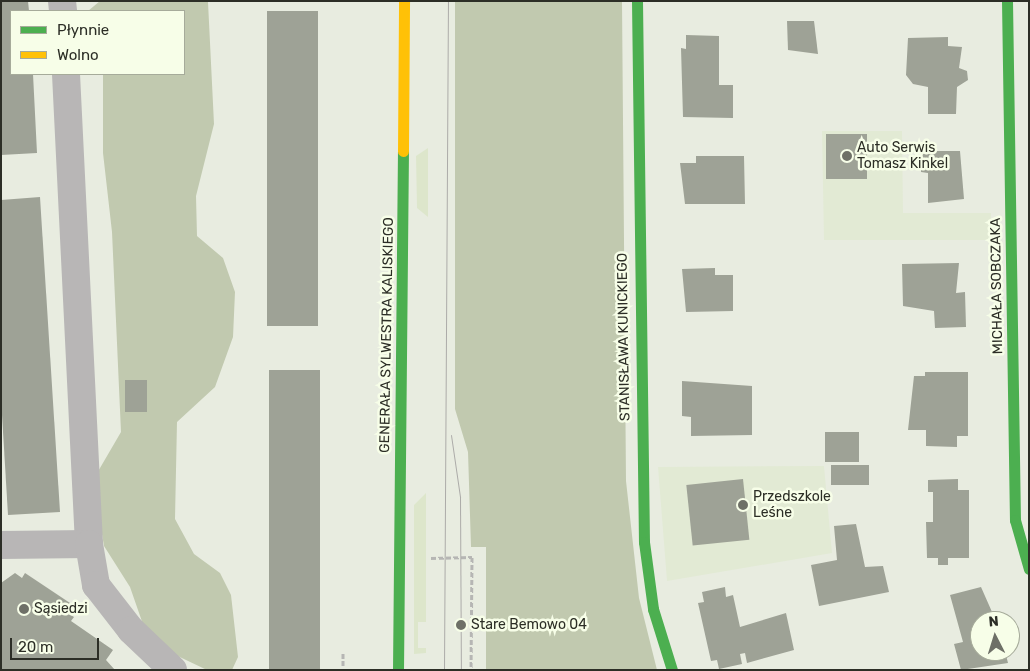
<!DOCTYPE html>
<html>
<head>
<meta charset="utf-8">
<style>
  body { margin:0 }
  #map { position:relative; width:1030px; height:671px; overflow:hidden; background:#e8ece0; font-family:Rubik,sans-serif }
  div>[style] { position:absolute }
  .built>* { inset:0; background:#e2ead4 }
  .green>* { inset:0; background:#dde6cb }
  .forest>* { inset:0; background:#c1c9af }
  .building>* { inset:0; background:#9ea296; transform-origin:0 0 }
  .path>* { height:3px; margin-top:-1.5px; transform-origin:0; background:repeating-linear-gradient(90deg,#b6b6b4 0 5px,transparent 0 7.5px) }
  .street>* { height:28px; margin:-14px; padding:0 14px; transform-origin:14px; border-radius:14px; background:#b8b6b6 }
  .fast>* { height:11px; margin:-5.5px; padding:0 5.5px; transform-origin:5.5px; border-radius:5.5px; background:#4caf50 }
  .slow>* { height:11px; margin:-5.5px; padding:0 5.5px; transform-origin:5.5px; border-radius:5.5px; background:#ffc107 }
  .tram>* { height:1px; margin:-0.5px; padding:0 0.5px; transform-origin:0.5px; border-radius:0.5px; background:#acaba8 }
  .dots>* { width:14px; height:14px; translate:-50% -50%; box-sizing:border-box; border:2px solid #f7fee8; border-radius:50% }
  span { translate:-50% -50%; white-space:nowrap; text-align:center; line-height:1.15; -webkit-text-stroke:5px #f7fee8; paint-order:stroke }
  .poi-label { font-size:14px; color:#2c2e26 }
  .left { translate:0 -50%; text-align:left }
  .street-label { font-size:14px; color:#2c2e26 }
  .frame { position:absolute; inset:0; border:2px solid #2c2e26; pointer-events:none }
  .legend { position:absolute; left:10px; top:10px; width:175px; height:65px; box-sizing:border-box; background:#f7fee8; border:1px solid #a6ab9a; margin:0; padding:6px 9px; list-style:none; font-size:15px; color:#2c2e26 }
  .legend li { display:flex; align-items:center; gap:10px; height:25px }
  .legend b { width:25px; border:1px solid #a6ab9a }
  .north { position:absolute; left:970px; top:611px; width:50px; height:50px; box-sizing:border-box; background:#f7fee8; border:1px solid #a6ab9a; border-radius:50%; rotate:355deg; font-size:14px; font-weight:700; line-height:20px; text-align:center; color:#2c2e26 }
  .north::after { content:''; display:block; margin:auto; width:18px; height:22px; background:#6e7067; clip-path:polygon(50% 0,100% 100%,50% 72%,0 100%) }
  .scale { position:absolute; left:10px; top:638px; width:89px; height:22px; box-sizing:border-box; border:2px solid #2c2e26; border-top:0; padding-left:6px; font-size:15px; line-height:18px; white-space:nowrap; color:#2c2e26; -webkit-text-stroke:4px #f7fee8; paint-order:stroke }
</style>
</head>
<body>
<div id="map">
  <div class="built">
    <i style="clip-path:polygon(822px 131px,902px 131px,903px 213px,991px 213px,991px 240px,824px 240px)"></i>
    <i style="clip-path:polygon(824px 466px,832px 553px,667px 581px,658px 467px)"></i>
  </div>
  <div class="green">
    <i style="clip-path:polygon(428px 148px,428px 217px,417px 208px,416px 156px)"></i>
    <i style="clip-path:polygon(426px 493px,426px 622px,418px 622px,418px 648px,426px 648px,426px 653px,414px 654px,414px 505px)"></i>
  </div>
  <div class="forest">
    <i style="clip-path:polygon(100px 1px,208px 2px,214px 124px,196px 196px,197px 236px,223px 258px,235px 292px,233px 337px,215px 387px,177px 422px,175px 519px,194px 554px,220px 573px,231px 595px,238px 657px,232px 670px,207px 670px,165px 650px,146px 633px,130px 587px,104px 546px,93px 480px,121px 432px,112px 232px,103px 153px,103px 74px,184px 74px,184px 11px,88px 11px)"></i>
    <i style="clip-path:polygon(455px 1px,622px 1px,626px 481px,639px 598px,657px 670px,486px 670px,486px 547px,471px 547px,468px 452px,455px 409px)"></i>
  </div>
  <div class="building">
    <i style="clip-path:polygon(1px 1px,28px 1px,29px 11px,11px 11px,11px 74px,33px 74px,37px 153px,1px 155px)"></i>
    <i style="left:318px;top:11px;width:315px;height:51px;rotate:90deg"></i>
    <i style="clip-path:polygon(787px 21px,814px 21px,818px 54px,788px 50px)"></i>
    <i style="clip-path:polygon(686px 35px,719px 36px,719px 85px,733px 85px,733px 118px,683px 117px,681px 48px,686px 49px)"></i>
    <i style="clip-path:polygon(948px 37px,948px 46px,962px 47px,959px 68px,967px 71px,968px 80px,957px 87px,956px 114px,928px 114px,928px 87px,913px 84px,906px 75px,908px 38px)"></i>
    <i style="left:826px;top:134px;width:41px;height:45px"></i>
    <i style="clip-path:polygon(921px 151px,960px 151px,964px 199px,928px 203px,928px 173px,921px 172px)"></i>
    <i style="clip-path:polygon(696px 156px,744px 156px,745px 204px,685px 204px,680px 163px,696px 163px)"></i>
    <i style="clip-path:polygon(40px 197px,60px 512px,8px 515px,1px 398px,1px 200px)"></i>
    <i style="clip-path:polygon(959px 263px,956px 293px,965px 292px,966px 327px,935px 328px,934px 311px,903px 306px,902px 264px)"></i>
    <i style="clip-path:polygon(715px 268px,715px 275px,733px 275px,733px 311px,686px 312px,682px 269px)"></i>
    <i style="left:269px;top:370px;width:51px;height:300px"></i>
    <i style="clip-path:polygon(925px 372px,968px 372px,968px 436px,957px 436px,957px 447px,926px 446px,926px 430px,908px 430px,914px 376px,925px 376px)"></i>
    <i style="left:125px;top:380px;width:22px;height:32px"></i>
    <i style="clip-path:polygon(682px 381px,752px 386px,752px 435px,691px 436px,691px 417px,682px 416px)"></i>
    <i style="left:825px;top:432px;width:34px;height:30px"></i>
    <i style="left:831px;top:465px;width:38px;height:20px"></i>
    <i style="left:743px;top:479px;width:61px;height:57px;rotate:84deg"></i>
    <i style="clip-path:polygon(958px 479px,958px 490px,969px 490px,969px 558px,948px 558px,948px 565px,938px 565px,938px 558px,927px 558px,926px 522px,933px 522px,933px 492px,928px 492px,928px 480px)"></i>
    <i style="clip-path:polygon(856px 524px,865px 567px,883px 566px,889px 592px,819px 606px,811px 565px,837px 560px,834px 526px)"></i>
    <i style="clip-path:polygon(15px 573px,22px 578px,25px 573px,70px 603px,64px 611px,74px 617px,71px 621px,113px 650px,106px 660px,115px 670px,1px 670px,1px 583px)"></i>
    <i style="clip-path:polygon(725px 587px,726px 597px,733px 595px,740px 627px,786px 613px,794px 650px,747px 663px,745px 653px,740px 654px,742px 664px,719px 669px,717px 660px,711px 661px,698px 603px,704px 602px,702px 592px)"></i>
    <i style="clip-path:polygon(981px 587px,996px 621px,980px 621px,980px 651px,1005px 651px,1008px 663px,961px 670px,954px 644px,963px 642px,950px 595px)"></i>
  </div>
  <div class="path">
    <i style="left:431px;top:558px;width:41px;rotate:-1.4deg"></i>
    <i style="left:472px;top:557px;width:113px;rotate:90.5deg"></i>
    <i style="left:343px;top:653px;width:17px;rotate:90deg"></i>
  </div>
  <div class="street">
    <i style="left:62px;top:1px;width:10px;rotate:84deg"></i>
    <i style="left:66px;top:74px;width:471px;rotate:87.2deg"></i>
    <i style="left:1px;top:545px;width:88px;rotate:-0.7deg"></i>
    <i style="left:89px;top:544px;width:42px;rotate:80.3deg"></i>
    <i style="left:96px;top:585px;width:57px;rotate:52.1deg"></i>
    <i style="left:131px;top:630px;width:58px;rotate:43.6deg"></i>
  </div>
  <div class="fast">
    <i style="left:637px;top:1px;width:541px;rotate:89.26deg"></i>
    <i style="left:644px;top:542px;width:68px;rotate:82.3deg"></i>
    <i style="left:653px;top:609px;width:64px;rotate:72.7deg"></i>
    <i style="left:1007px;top:1px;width:519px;rotate:89.12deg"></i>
    <i style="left:1015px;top:520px;width:51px;rotate:74.1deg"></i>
    <i style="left:398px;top:670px;width:519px;rotate:-89.45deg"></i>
  </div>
  <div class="slow">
    <i style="left:403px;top:151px;width:150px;rotate:-89.6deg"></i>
  </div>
  <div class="tram">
    <i style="left:451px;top:435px;width:63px;rotate:81.7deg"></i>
    <i style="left:460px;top:497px;width:173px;rotate:89.7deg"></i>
    <i style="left:444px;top:670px;width:669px;rotate:-89.66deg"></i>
  </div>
  <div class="dots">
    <i style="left:847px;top:156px;background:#6e7067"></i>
    <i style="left:743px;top:505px;background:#6e7067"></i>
    <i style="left:24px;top:609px;background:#6e7067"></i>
    <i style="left:461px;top:625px;background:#6e7067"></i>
  </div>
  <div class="poi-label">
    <span class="left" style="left:857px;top:156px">Auto Serwis<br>Tomasz Kinkel</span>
    <span class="left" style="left:753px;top:505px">Przedszkole<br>Leśne</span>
    <span class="left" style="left:34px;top:609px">Sąsiedzi</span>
    <span class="left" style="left:471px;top:625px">Stare Bemowo 04</span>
  </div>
  <div class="street-label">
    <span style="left:997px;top:286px;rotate:-91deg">MICHAŁA SOBCZAKA</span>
    <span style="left:387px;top:335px;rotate:-89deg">GENERAŁA SYLWESTRA KALISKIEGO</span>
    <span style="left:624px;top:337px;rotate:-91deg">STANISŁAWA KUNICKIEGO</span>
  </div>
  <div class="frame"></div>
  <ul class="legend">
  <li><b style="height:6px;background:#4caf50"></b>Płynnie</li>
  <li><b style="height:6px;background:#ffc107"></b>Wolno</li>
  </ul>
  <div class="north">N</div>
  <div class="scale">20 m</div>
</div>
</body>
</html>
